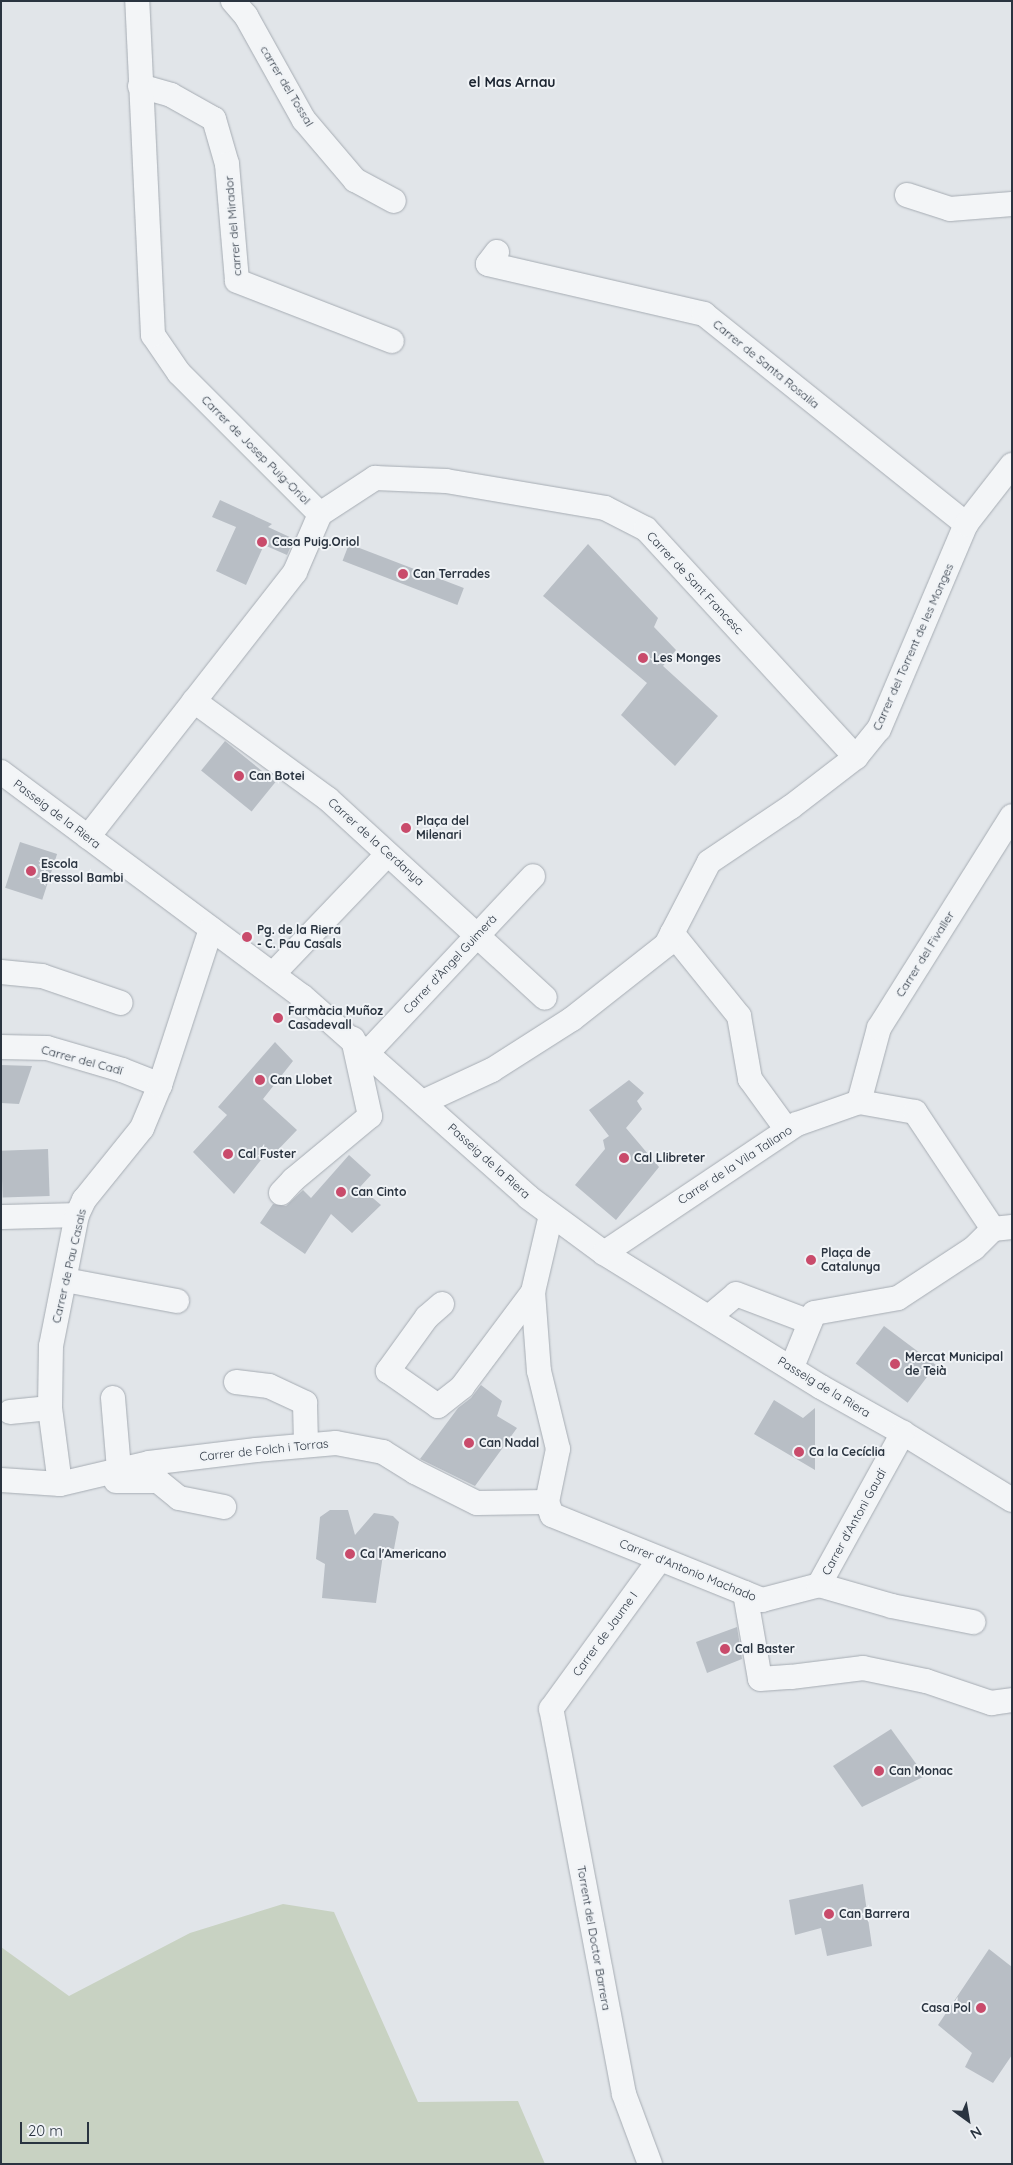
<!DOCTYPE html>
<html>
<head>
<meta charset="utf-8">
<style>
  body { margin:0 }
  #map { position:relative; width:1013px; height:2165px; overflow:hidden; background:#e1e5e9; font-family:Quicksand,sans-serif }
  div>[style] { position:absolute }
  .green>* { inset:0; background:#c8d2c2 }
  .building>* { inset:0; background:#b8bec5; transform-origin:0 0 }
  .roads { filter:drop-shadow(0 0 1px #a6acb3) drop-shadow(0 0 1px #a6acb3) }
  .minor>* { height:24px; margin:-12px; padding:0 12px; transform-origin:12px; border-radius:12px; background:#f3f5f7 }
  .dots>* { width:14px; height:14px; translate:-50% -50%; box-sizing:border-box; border:2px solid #f0f3f6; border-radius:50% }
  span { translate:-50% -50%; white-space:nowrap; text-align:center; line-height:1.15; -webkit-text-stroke:4px #f0f3f6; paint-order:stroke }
  .street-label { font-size:12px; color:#2a3440 }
  .poi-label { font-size:12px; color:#2a3440; font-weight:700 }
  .left { translate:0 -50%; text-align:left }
  .right { translate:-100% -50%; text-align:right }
  .neighbourhood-label { font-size:14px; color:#1c2531; font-weight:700 }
  .frame { position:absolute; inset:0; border:2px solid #2a3440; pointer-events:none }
  .north { position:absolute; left:943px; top:2095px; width:50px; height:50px; -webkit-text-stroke:4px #f0f3f6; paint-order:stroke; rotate:148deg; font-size:14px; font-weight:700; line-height:20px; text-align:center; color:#2a3440 }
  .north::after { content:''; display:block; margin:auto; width:18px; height:22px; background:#2a3440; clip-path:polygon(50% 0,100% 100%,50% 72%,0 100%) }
  .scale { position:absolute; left:20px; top:2122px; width:69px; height:22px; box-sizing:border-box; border:2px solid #2a3440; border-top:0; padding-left:6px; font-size:15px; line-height:18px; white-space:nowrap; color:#2a3440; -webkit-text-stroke:4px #f0f3f6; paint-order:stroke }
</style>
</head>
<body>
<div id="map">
  <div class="green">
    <i style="clip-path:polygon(283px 1904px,334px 1912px,418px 2102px,518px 2101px,545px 2164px,1px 2164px,1px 1947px,69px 1996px,190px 1933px)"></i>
  </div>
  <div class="building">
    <i style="clip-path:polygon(220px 500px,272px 524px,268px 527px,294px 539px,287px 555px,264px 545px,246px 585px,216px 571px,236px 527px,212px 517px)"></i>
    <i style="left:349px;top:544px;width:123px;height:18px;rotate:21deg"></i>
    <i style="clip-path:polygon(588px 544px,658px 618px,654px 627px,676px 650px,663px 666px,718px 716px,675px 766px,621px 715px,647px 683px,543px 596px)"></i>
    <i style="left:225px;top:741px;width:65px;height:38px;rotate:39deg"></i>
    <i style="left:20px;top:842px;width:39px;height:48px;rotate:18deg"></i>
    <i style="clip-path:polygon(275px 1042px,293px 1061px,263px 1099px,297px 1130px,273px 1155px,268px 1151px,234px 1194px,193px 1152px,227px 1115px,218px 1107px)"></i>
    <i style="clip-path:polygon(1px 1065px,32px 1066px,19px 1104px,1px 1103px)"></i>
    <i style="clip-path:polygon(629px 1080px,644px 1093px,637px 1101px,642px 1109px,626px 1128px,659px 1167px,616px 1220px,575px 1185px,605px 1149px,603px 1140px,609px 1136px,589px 1110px)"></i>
    <i style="left:48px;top:1149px;width:47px;height:47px;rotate:88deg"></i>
    <i style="clip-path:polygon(349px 1155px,371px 1175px,360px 1187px,381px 1205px,352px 1233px,331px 1214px,305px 1254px,260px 1223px,273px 1204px,286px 1206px,303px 1190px,311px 1198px)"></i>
    <i style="left:884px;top:1326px;width:65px;height:47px;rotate:37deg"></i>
    <i style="clip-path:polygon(481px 1385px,502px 1401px,497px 1416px,517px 1428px,475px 1486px,420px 1459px,458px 1408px,471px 1398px)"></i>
    <i style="clip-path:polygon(774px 1400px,803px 1418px,815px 1408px,815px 1470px,754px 1434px)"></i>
    <i style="clip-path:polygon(330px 1510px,348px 1510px,355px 1535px,374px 1513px,393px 1516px,399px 1522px,394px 1549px,384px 1548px,376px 1603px,322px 1598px,325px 1564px,316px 1559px,320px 1517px)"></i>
    <i style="clip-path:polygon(737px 1627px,742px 1659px,707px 1673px,696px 1642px)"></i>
    <i style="clip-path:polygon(891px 1729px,925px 1776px,862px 1807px,833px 1766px)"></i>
    <i style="clip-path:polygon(863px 1884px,872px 1946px,827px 1956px,821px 1928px,795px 1935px,789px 1900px)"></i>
    <i style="clip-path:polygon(989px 1949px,1012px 1967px,1012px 2055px,993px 2083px,965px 2067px,972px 2053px,938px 2025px)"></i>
  </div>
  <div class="roads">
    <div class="minor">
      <i style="left:233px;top:1px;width:20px;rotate:49deg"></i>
      <i style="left:246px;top:16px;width:119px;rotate:60.9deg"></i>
      <i style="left:304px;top:120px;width:79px;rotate:49.6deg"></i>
      <i style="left:355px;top:180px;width:44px;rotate:28.3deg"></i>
      <i style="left:140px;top:86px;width:32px;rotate:16deg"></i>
      <i style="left:171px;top:95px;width:49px;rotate:29.2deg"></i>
      <i style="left:214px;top:119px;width:47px;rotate:73.9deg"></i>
      <i style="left:227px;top:164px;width:117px;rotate:85.1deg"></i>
      <i style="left:237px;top:281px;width:166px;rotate:21.2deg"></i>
      <i style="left:907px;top:195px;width:45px;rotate:18deg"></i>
      <i style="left:950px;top:209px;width:62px;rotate:-4.6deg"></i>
      <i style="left:497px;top:252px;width:15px;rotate:127deg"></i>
      <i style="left:488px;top:264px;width:222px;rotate:13deg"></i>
      <i style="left:704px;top:314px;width:336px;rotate:38.7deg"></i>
      <i style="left:320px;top:514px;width:66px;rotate:-33.2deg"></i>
      <i style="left:375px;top:478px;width:71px;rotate:2.4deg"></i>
      <i style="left:446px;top:481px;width:161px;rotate:9.6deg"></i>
      <i style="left:605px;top:508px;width:46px;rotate:27.1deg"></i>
      <i style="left:646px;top:529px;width:310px;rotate:47.4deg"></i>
      <i style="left:194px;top:701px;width:166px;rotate:36.2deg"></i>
      <i style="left:328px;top:799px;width:294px;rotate:42.5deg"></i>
      <i style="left:1px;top:772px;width:375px;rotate:36.7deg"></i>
      <i style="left:302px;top:996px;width:302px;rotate:41.6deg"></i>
      <i style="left:528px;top:1197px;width:94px;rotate:36.4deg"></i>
      <i style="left:604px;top:1253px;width:255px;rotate:31.7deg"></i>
      <i style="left:821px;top:1387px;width:94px;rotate:29.3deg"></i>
      <i style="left:903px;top:1433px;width:128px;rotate:31.6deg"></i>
      <i style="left:88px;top:837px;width:336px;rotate:-52deg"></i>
      <i style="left:295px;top:572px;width:63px;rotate:-66.7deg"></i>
      <i style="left:320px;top:514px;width:199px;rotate:-135deg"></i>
      <i style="left:179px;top:373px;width:46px;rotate:-124.4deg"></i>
      <i style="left:153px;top:335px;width:334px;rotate:-92.7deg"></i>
      <i style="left:672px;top:933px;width:107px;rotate:51.1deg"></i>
      <i style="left:739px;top:1016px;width:64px;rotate:80.1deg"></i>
      <i style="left:750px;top:1079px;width:63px;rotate:54deg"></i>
      <i style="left:1px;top:972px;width:41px;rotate:5.6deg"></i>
      <i style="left:42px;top:976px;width:83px;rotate:18.9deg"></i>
      <i style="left:273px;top:974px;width:156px;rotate:-46.3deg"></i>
      <i style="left:1px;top:1047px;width:46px;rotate:1.2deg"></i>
      <i style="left:47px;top:1048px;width:78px;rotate:16.3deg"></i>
      <i style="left:122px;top:1070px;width:41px;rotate:21.5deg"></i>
      <i style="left:368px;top:1052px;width:241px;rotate:-46.8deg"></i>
      <i style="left:423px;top:1102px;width:76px;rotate:-24.9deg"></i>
      <i style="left:492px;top:1070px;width:95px;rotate:-32.5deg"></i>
      <i style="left:572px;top:1019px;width:120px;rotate:-38.2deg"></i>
      <i style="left:666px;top:945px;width:93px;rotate:-62.6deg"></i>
      <i style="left:709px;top:862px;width:99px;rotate:-33.9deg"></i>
      <i style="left:791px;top:807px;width:82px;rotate:-37.6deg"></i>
      <i style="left:856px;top:757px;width:36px;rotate:-51deg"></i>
      <i style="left:879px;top:729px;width:223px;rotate:-67deg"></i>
      <i style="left:966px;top:524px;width:75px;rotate:-52.1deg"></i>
      <i style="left:859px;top:1102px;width:77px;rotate:-74.9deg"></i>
      <i style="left:879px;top:1028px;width:250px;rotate:-57.9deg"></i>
      <i style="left:281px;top:1193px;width:18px;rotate:-47deg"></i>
      <i style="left:293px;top:1180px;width:100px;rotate:-39.7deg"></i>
      <i style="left:370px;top:1116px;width:79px;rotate:-102.4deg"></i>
      <i style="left:551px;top:1215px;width:79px;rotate:103.2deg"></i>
      <i style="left:533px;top:1292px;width:79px;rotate:85.7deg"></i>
      <i style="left:539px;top:1371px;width:80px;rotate:76.3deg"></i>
      <i style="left:558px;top:1449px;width:54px;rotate:101.7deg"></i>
      <i style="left:547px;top:1502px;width:14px;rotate:69deg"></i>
      <i style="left:552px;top:1515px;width:227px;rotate:22deg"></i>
      <i style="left:762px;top:1600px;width:59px;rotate:-14.7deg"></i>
      <i style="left:819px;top:1585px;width:76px;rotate:16deg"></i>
      <i style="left:892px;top:1606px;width:83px;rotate:11.2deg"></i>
      <i style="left:1px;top:1217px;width:76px;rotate:-1.5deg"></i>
      <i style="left:604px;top:1253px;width:232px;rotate:-33.8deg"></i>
      <i style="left:797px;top:1124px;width:66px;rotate:-19.5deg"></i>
      <i style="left:859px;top:1102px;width:57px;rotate:10.1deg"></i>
      <i style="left:915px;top:1112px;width:141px;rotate:56.3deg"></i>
      <i style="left:65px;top:1280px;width:114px;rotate:10.6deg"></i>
      <i style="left:442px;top:1304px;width:20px;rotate:139deg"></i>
      <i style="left:427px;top:1317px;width:67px;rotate:125.8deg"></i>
      <i style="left:388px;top:1371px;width:61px;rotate:35deg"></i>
      <i style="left:438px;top:1406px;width:31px;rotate:-38deg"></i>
      <i style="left:462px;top:1387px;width:119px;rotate:-53.2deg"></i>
      <i style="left:709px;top:1317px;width:35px;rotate:-40deg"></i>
      <i style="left:736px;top:1294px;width:79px;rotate:20.7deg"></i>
      <i style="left:792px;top:1367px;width:58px;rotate:-67.8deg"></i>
      <i style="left:814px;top:1313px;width:85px;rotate:-10.1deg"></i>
      <i style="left:898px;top:1298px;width:91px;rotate:-33.3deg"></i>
      <i style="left:974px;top:1248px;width:27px;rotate:-45deg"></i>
      <i style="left:993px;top:1229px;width:19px;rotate:-6deg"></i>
      <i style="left:236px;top:1382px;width:33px;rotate:7deg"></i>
      <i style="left:269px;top:1386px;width:40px;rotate:25deg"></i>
      <i style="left:305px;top:1403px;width:41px;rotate:88.6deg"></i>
      <i style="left:113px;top:1398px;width:71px;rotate:85.2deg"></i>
      <i style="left:10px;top:1412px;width:40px;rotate:-5.7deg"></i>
      <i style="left:1px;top:1480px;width:59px;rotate:3.9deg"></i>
      <i style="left:60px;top:1484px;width:91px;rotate:-13.3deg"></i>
      <i style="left:149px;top:1463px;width:108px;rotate:-6.9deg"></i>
      <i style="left:256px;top:1450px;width:80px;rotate:-5deg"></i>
      <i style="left:336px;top:1443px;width:48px;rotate:10.8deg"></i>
      <i style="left:383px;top:1452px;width:38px;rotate:32deg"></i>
      <i style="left:415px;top:1472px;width:69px;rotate:26.6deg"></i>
      <i style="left:477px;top:1503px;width:70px;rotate:-0.8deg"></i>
      <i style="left:116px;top:1481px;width:42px"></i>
      <i style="left:158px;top:1481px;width:27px;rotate:39deg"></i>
      <i style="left:179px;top:1498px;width:46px;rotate:11.3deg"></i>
      <i style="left:60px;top:1484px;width:77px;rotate:-97.5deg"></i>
      <i style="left:50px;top:1408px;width:62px;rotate:-89.1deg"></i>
      <i style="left:51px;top:1346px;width:134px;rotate:-78.8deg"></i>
      <i style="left:77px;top:1215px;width:17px;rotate:-65deg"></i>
      <i style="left:84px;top:1200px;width:92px;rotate:-51.1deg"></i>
      <i style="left:142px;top:1128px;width:47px;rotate:-67.3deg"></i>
      <i style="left:160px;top:1085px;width:164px;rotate:-71.9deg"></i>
      <i style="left:819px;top:1585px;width:174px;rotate:-61.1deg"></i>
      <i style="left:745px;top:1593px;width:87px;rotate:80.1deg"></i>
      <i style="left:760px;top:1679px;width:31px;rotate:-4deg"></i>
      <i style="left:791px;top:1677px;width:73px;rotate:-7.1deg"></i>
      <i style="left:863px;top:1668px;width:64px;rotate:11.7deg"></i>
      <i style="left:926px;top:1681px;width:69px;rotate:18.7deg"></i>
      <i style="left:991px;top:1703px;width:21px;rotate:-8deg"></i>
      <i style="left:650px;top:2164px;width:75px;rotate:-110.4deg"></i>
      <i style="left:624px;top:2094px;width:392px;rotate:-100.7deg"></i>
      <i style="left:551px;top:1709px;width:185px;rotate:-54deg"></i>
    </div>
  </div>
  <div class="dots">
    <i style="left:262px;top:542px;background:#c94b6b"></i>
    <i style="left:403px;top:574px;background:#c94b6b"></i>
    <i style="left:643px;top:658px;background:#c94b6b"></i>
    <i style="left:239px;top:776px;background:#c94b6b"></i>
    <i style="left:406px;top:828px;background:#c94b6b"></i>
    <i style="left:31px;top:871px;background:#c94b6b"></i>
    <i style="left:247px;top:937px;background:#c94b6b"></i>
    <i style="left:278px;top:1018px;background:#c94b6b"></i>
    <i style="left:260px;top:1080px;background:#c94b6b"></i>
    <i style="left:228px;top:1154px;background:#c94b6b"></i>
    <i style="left:624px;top:1158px;background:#c94b6b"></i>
    <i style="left:341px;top:1192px;background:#c94b6b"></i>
    <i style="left:811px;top:1260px;background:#c94b6b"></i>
    <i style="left:895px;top:1364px;background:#c94b6b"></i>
    <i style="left:469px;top:1443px;background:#c94b6b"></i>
    <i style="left:799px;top:1452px;background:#c94b6b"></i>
    <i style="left:350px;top:1554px;background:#c94b6b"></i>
    <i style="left:725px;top:1649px;background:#c94b6b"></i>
    <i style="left:879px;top:1771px;background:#c94b6b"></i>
    <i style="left:829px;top:1914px;background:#c94b6b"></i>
    <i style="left:981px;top:2008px;background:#c94b6b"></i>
  </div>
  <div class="street-label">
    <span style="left:287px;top:86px;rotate:59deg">carrer del Tossal</span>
    <span style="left:233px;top:226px;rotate:-95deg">carrer del Mirador</span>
    <span style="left:766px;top:364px;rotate:39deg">Carrer de Santa Rosalía</span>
    <span style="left:256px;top:450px;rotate:45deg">Carrer de Josep Puig-Oriol</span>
    <span style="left:695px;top:583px;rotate:47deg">Carrer de Sant Francesc</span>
    <span style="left:913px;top:647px;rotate:-66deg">Carrer del Torrent de les Monges</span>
    <span style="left:57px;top:814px;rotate:37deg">Passeig de la Riera</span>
    <span style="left:376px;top:842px;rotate:42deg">Carrer de la Cerdanya</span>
    <span style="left:925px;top:954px;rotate:-58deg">Carrer del Fivaller</span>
    <span style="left:450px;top:964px;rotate:-47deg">Carrer d'Àngel Guimerà</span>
    <span style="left:82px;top:1060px;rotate:15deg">Carrer del Cadí</span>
    <span style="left:489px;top:1161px;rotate:42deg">Passeig de la Riera</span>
    <span style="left:735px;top:1165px;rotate:-33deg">Carrer de la Vila Taliano</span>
    <span style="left:69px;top:1266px;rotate:-77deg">Carrer de Pau Casals</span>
    <span style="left:824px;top:1387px;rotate:31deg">Passeig de la Riera</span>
    <span style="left:264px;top:1450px;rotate:-6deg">Carrer de Folch i Torras</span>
    <span style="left:854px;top:1522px;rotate:-61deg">Carrer d'Antoni Gaudí</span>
    <span style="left:688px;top:1570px;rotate:22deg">Carrer d'Antonio Machado</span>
    <span style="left:605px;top:1634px;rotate:-54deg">Carrer de Jaume I</span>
    <span style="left:594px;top:1938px;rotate:80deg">Torrent del Doctor Barrera</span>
  </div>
  <div class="poi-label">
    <span class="left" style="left:272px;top:542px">Casa Puig.Oriol</span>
    <span class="left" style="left:413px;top:574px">Can Terrades</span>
    <span class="left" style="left:653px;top:658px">Les Monges</span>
    <span class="left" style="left:249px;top:776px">Can Botei</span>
    <span class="left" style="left:416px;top:828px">Plaça del<br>Milenari</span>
    <span class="left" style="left:41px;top:871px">Escola<br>Bressol Bambi</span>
    <span class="left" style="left:257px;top:937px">Pg. de la Riera<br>- C. Pau Casals</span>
    <span class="left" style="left:288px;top:1018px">Farmàcia Muñoz<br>Casadevall</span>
    <span class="left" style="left:270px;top:1080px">Can Llobet</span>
    <span class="left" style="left:238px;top:1154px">Cal Fuster</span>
    <span class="left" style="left:634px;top:1158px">Cal Llibreter</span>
    <span class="left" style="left:351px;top:1192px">Can Cinto</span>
    <span class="left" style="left:821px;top:1260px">Plaça de<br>Catalunya</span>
    <span class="left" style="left:905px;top:1364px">Mercat Municipal<br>de Teià</span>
    <span class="left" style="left:479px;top:1443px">Can Nadal</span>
    <span class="left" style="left:809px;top:1452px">Ca la Cecíclia</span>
    <span class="left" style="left:360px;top:1554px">Ca l'Americano</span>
    <span class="left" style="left:735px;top:1649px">Cal Baster</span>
    <span class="left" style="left:889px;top:1771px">Can Monac</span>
    <span class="left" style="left:839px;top:1914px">Can Barrera</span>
    <span class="right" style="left:971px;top:2008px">Casa Pol</span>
  </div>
  <div class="neighbourhood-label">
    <span style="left:512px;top:82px">el Mas Arnau</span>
  </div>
  <div class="frame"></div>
  <div class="north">N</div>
  <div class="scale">20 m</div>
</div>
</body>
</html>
